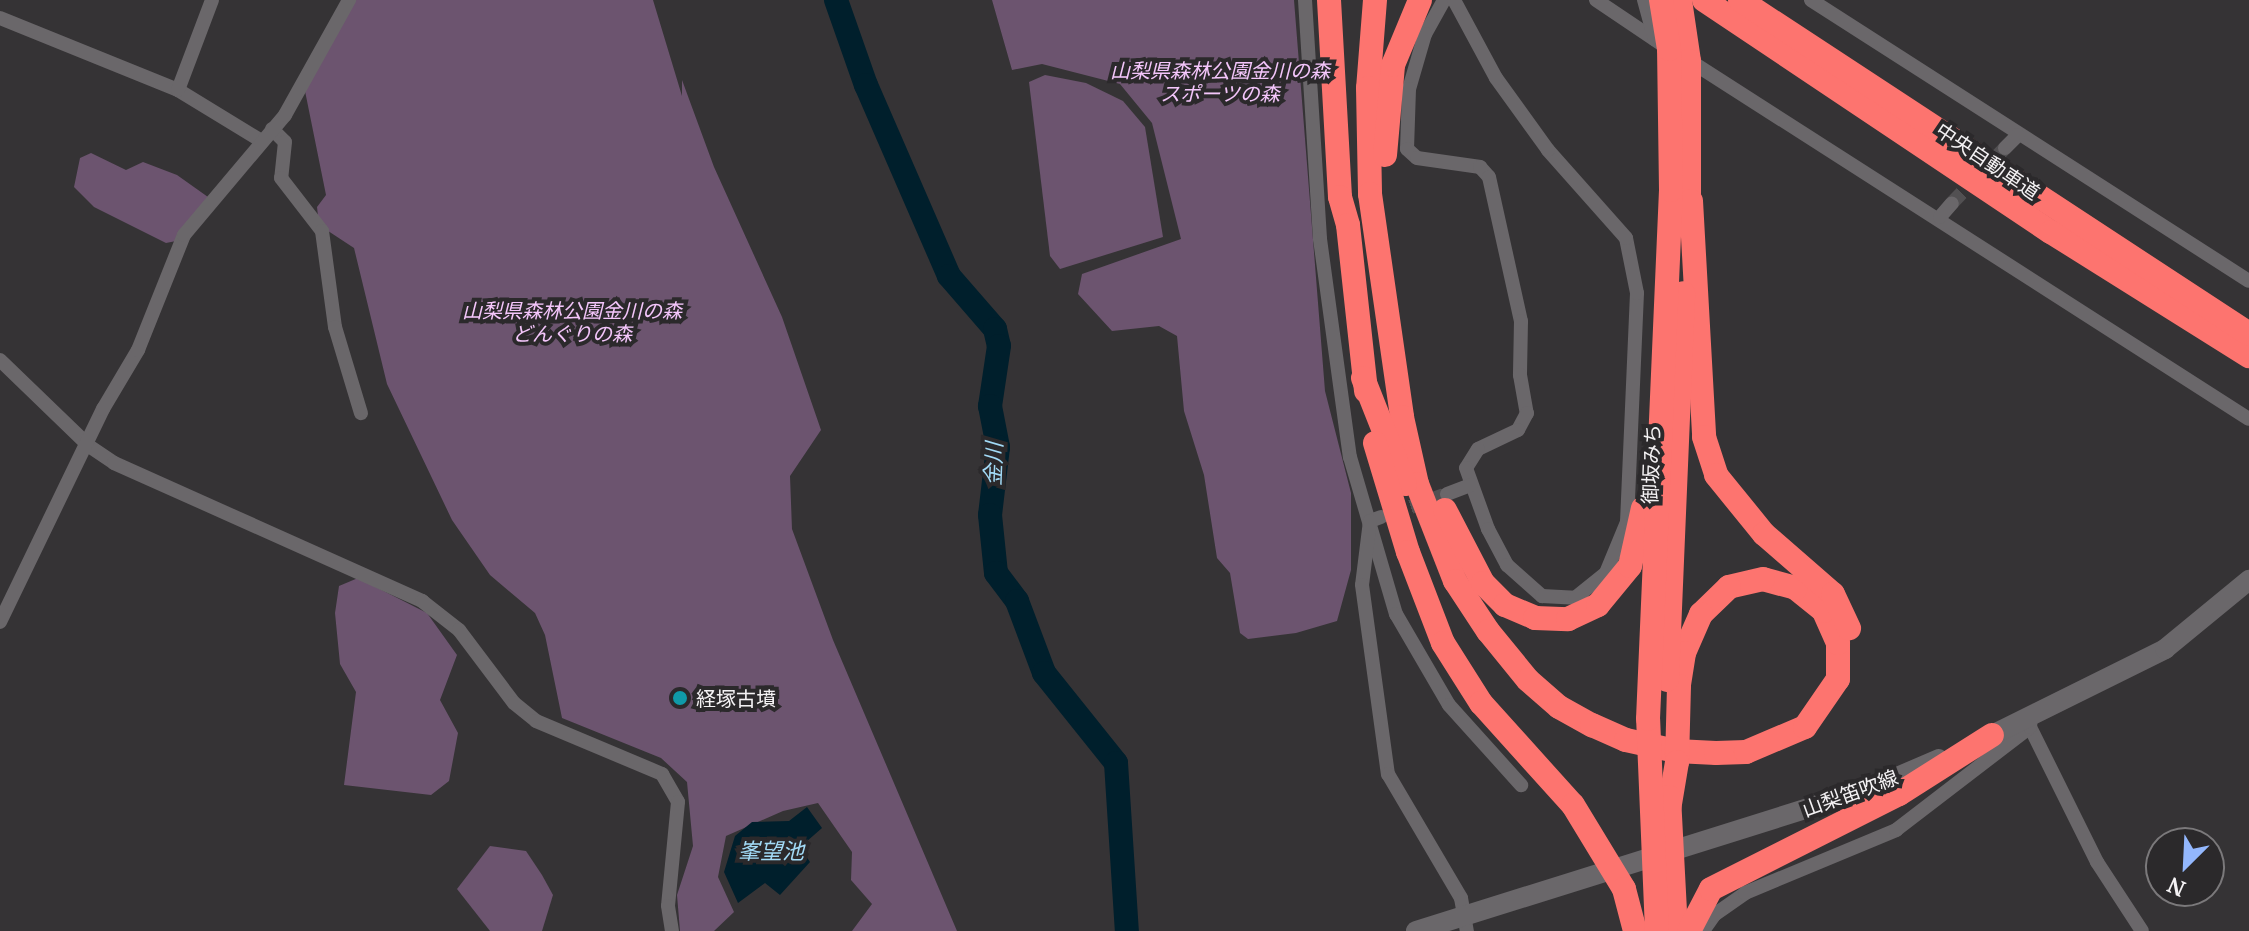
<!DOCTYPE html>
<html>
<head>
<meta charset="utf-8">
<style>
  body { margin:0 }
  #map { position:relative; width:2249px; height:931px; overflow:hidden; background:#353335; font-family:"PT Serif","Noto Sans JP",serif }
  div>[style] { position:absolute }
  .green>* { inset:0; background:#6c546f }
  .water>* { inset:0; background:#001f2c }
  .river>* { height:24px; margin:-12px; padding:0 12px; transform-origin:12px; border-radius:12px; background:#001f2c }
  .street-tunnel>* { height:14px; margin-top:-7px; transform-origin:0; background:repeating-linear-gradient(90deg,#525052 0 14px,transparent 0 21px) }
  .street>* { height:14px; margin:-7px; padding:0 7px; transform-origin:7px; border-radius:7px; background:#6a676a }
  .secondary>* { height:20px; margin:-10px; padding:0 10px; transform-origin:10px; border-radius:10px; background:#6a676a }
  .highway>* { height:24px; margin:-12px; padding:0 12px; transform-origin:12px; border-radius:12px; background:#fd746f }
  .dots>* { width:22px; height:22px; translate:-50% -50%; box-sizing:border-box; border:4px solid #2b292b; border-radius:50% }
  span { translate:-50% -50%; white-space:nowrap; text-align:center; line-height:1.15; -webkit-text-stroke:8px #2b292b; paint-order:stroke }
  .park-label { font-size:20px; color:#f4c6fb; font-style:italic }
  .street-label { font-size:20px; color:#f4f2f4 }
  .poi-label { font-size:20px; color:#f4f2f4 }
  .left { translate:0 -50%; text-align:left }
  .water-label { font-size:22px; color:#a2daf6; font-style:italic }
  .north { position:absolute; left:2145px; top:827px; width:80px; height:80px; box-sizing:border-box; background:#2b292b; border:2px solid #7b797b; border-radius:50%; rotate:204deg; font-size:22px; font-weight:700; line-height:32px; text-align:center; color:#f4f2f4 }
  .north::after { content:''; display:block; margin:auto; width:28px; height:36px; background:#93b7fd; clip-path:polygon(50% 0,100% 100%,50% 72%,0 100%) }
</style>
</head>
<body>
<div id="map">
  <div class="green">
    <i style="clip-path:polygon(355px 0,653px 0,682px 96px,682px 80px,714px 167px,782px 317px,821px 430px,790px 476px,792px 529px,833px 640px,957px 931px,852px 931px,872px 904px,851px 880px,852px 852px,818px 803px,783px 811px,726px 836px,718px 877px,734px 912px,714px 931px,680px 931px,677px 895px,693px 846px,687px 782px,661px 758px,562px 718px,545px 635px,535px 613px,490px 575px,452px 520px,387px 384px,354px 248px,319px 225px,317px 207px,326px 195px,305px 91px)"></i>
    <i style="clip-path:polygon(992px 0,1294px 0,1325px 391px,1351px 493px,1351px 570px,1337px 621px,1296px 633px,1248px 639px,1240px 633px,1230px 573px,1217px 558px,1204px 475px,1184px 411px,1177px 336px,1159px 326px,1112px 331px,1078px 294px,1082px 274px,1181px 239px,1152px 123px,1120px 84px,1042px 64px,1012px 70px)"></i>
    <i style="clip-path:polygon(1045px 75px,1086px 83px,1123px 101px,1145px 127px,1163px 237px,1060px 269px,1050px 256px,1029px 82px)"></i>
    <i style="clip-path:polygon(91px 153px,126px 170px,143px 162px,177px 175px,208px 197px,176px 241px,166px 243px,94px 207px,74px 187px,80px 158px)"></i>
    <i style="clip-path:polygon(358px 578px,427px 613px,457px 655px,440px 700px,458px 733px,449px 781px,431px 795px,344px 785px,356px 692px,340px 664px,335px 613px,339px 586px)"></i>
    <i style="clip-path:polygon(490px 846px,526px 851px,542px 875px,553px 895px,542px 931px,490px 931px,457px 889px)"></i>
  </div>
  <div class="water">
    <i style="clip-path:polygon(807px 807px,822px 828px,806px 842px,804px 853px,810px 862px,780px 895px,765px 883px,738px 903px,724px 872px,735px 836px,752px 822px,789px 821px)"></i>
  </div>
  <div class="river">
    <i style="left:836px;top:0;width:90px;rotate:70.6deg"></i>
    <i style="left:866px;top:85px;width:208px;rotate:66.5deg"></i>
    <i style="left:949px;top:276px;width:70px;rotate:49deg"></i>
    <i style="left:995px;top:329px;width:17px;rotate:77deg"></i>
    <i style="left:999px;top:346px;width:61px;rotate:98.5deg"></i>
    <i style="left:990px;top:406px;width:42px;rotate:79deg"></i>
    <i style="left:998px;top:447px;width:68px;rotate:96.7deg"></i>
    <i style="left:990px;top:515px;width:58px;rotate:84.1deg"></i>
    <i style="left:996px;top:573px;width:35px;rotate:53deg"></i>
    <i style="left:1017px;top:601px;width:77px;rotate:69.4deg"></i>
    <i style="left:1044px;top:673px;width:115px;rotate:51.3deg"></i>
    <i style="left:1116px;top:763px;width:168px;rotate:86.3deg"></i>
  </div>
  <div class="street-tunnel">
    <i style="left:1952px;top:203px;width:76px;rotate:-46.1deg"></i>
    <i style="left:1391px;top:514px;width:59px;rotate:-19.7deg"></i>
  </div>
  <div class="street">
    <i style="left:1305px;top:0;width:239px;rotate:86.4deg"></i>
    <i style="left:1320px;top:239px;width:220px;rotate:82.2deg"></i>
    <i style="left:1350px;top:457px;width:164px;rotate:73.7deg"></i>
    <i style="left:1396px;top:614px;width:105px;rotate:59.8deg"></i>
    <i style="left:1449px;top:705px;width:108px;rotate:48deg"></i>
    <i style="left:1444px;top:0;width:39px;rotate:119deg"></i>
    <i style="left:1425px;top:34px;width:57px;rotate:106.2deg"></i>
    <i style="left:1409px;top:89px;width:60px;rotate:91.9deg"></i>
    <i style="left:1407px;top:149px;width:13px;rotate:42deg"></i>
    <i style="left:1417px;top:158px;width:64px;rotate:8.1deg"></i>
    <i style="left:1480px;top:167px;width:13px;rotate:48deg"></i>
    <i style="left:1489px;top:177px;width:148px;rotate:77.5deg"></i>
    <i style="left:1521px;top:321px;width:54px;rotate:91.1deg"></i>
    <i style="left:1520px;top:375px;width:39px;rotate:80deg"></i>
    <i style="left:1527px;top:413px;width:19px;rotate:118deg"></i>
    <i style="left:1518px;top:430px;width:44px;rotate:154.6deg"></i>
    <i style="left:1478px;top:449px;width:22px;rotate:122deg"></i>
    <i style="left:1466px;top:468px;width:65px;rotate:70.2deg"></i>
    <i style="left:1488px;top:529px;width:41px;rotate:62.2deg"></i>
    <i style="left:1507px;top:565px;width:47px;rotate:41.5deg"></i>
    <i style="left:1542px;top:596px;width:33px;rotate:3deg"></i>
    <i style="left:1575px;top:598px;width:40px;rotate:-39deg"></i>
    <i style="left:1606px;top:573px;width:55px;rotate:-67.6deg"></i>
    <i style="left:1627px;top:522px;width:229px;rotate:-87.5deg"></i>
    <i style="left:1637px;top:293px;width:56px;rotate:-101.3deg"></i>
    <i style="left:1626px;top:238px;width:118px;rotate:-131.6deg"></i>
    <i style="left:1548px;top:150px;width:89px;rotate:-125.8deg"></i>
    <i style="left:1496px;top:78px;width:89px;rotate:-118.3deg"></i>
    <i style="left:1596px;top:0;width:88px;rotate:33.9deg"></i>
    <i style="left:1644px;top:0;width:41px;rotate:74.6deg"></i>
    <i style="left:1811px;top:0;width:520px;rotate:32.68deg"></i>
    <i style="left:0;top:18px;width:192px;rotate:22deg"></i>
    <i style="left:178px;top:90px;width:96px;rotate:31.4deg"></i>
    <i style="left:1687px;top:59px;width:667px;rotate:32.64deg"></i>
    <i style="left:178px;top:90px;width:96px;rotate:-69.3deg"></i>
    <i style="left:272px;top:129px;width:18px;rotate:45deg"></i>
    <i style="left:285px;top:142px;width:36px;rotate:96deg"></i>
    <i style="left:281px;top:178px;width:67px;rotate:52.3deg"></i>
    <i style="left:322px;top:231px;width:97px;rotate:82.3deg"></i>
    <i style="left:335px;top:327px;width:90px;rotate:73.2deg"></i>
    <i style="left:2005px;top:148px;width:18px;rotate:-45deg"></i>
    <i style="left:1940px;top:217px;width:18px;rotate:-49deg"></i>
    <i style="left:0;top:360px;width:124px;rotate:44deg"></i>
    <i style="left:89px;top:446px;width:30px;rotate:34deg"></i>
    <i style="left:114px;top:463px;width:338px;rotate:24.1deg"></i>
    <i style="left:422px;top:601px;width:47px;rotate:38.1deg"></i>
    <i style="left:459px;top:630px;width:91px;rotate:53deg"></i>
    <i style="left:514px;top:703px;width:28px;rotate:39deg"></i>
    <i style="left:536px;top:721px;width:137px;rotate:22.8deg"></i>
    <i style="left:662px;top:774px;width:32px;rotate:60deg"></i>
    <i style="left:678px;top:802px;width:104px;rotate:95.5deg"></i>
    <i style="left:668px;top:906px;width:25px;rotate:81deg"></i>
    <i style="left:1447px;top:494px;width:26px;rotate:-21deg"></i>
    <i style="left:1381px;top:517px;width:12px;rotate:160deg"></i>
    <i style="left:1370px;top:521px;width:64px;rotate:97.1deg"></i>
    <i style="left:1362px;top:585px;width:191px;rotate:82.2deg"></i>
    <i style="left:1388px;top:774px;width:144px;rotate:59.5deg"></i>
    <i style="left:1461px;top:898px;width:34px;rotate:80deg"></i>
    <i style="left:0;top:622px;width:237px;rotate:-64.2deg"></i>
    <i style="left:103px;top:409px;width:69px;rotate:-59.3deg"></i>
    <i style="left:138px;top:350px;width:124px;rotate:-68.2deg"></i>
    <i style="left:184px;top:235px;width:157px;rotate:-49.9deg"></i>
    <i style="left:285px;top:115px;width:132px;rotate:-60.9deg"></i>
    <i style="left:2030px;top:727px;width:151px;rotate:63.6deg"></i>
    <i style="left:2097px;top:862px;width:82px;rotate:56.9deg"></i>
    <i style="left:1703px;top:931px;width:19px;rotate:-55deg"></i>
    <i style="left:1714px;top:915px;width:38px;rotate:-35deg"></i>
    <i style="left:1745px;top:893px;width:164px;rotate:-22.6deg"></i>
    <i style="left:1896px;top:830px;width:169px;rotate:-37.5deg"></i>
    <i style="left:2030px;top:727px;width:10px;rotate:-84deg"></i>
  </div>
  <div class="secondary">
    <i style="left:1980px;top:741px;width:207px;rotate:-26.4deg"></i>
    <i style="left:2165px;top:649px;width:109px;rotate:-39.4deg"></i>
    <i style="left:1416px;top:931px;width:473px;rotate:-17.4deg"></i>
    <i style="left:1867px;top:790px;width:78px;rotate:-23.3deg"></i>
  </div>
  <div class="highway">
    <i style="left:1329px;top:0;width:197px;rotate:86.8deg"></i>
    <i style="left:1340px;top:197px;width:29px;rotate:74deg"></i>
    <i style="left:1348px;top:225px;width:167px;rotate:83.8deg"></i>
    <i style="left:1375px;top:0;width:88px;rotate:94.5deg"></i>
    <i style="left:1368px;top:88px;width:106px;rotate:88.9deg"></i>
    <i style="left:1370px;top:194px;width:225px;rotate:81.8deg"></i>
    <i style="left:1402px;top:417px;width:69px;rotate:77.4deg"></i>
    <i style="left:1417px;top:484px;width:104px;rotate:68.6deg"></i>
    <i style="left:1455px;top:581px;width:60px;rotate:56.6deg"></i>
    <i style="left:1488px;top:631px;width:63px;rotate:50.8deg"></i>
    <i style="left:1528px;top:680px;width:41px;rotate:41.1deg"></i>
    <i style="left:1559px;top:707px;width:38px;rotate:29deg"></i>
    <i style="left:1592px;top:725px;width:37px;rotate:24deg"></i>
    <i style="left:1626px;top:740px;width:51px;rotate:12.4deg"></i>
    <i style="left:1676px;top:751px;width:40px;rotate:2.9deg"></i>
    <i style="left:1716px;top:753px;width:30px;rotate:-2deg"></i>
    <i style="left:1746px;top:752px;width:64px;rotate:-23deg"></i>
    <i style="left:1805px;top:727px;width:58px;rotate:-55.5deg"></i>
    <i style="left:1838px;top:679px;width:36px;rotate:-90deg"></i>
    <i style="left:1838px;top:643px;width:35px;rotate:-114deg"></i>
    <i style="left:1824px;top:611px;width:36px;rotate:-141deg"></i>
    <i style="left:1796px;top:588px;width:34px;rotate:-165deg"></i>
    <i style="left:1763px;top:579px;width:35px;rotate:167deg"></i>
    <i style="left:1729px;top:587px;width:39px;rotate:136deg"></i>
    <i style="left:1701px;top:614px;width:43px;rotate:113.6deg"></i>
    <i style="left:1684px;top:653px;width:33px;rotate:99deg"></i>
    <i style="left:1679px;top:686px;width:76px;rotate:91.5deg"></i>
    <i style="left:1677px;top:762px;width:49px;rotate:99.5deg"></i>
    <i style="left:1680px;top:0;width:62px;rotate:81.6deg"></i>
    <i style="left:1689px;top:61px;width:156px;rotate:90deg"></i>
    <i style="left:1704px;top:0;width:417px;rotate:33.8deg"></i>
    <i style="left:2051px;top:232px;width:234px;rotate:32.1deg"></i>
    <i style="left:1740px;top:0;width:609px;rotate:33.27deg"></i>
    <i style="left:1385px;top:155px;width:90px;rotate:-84.9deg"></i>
    <i style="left:1393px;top:65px;width:70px;rotate:-67.4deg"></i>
    <i style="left:1691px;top:201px;width:236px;rotate:86.8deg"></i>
    <i style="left:1704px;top:437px;width:40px;rotate:72deg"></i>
    <i style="left:1716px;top:475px;width:76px;rotate:50.9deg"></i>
    <i style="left:1764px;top:534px;width:91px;rotate:41deg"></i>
    <i style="left:1833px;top:594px;width:38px;rotate:65deg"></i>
    <i style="left:1363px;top:378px;width:114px;rotate:68.4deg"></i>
    <i style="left:1375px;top:443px;width:114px;rotate:73.2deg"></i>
    <i style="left:1408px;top:552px;width:97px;rotate:69deg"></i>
    <i style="left:1443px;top:643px;width:71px;rotate:57.7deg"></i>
    <i style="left:1481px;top:703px;width:137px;rotate:48deg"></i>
    <i style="left:1573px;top:805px;width:98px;rotate:58.7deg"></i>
    <i style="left:1624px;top:889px;width:43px;rotate:75.3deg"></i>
    <i style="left:1445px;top:510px;width:82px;rotate:62.5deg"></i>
    <i style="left:1483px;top:583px;width:31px;rotate:45deg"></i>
    <i style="left:1505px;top:605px;width:33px;rotate:23deg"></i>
    <i style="left:1535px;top:618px;width:33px;rotate:2deg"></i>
    <i style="left:1568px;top:619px;width:33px;rotate:-25deg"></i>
    <i style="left:1598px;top:605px;width:50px;rotate:-50.6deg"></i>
    <i style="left:1630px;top:566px;width:59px;rotate:-77.4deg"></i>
    <i style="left:1667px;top:680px;width:387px;rotate:-87.6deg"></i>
    <i style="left:1669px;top:797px;width:134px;rotate:87deg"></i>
    <i style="left:1657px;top:931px;width:212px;rotate:-92.4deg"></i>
    <i style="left:1648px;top:719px;width:529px;rotate:-87.51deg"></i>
    <i style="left:1671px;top:190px;width:141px;rotate:-90.8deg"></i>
    <i style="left:1669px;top:49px;width:50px;rotate:-99.3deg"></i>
    <i style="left:1689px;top:931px;width:47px;rotate:-62.4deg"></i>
    <i style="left:1711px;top:889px;width:211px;rotate:-26.8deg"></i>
    <i style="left:1899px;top:794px;width:110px;rotate:-32.4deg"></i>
  </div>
  <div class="dots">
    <i style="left:680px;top:698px;background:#0f9aa8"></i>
  </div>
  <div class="park-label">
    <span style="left:1220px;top:82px">山梨県森林公園金川の森<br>スポーツの森</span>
    <span style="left:572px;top:322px">山梨県森林公園金川の森<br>どんぐりの森</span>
  </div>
  <div class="street-label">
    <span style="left:1988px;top:161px;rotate:34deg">中央自動車道</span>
    <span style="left:1651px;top:464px;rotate:-88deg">御坂みち</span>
    <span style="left:1850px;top:793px;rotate:-20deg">山梨笛吹線</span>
  </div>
  <div class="poi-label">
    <span class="left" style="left:696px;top:698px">経塚古墳</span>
  </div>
  <div class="water-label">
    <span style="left:993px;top:464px;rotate:-88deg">金川</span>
    <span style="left:771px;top:851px">峯望池</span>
  </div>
  <div class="north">N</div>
</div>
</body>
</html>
